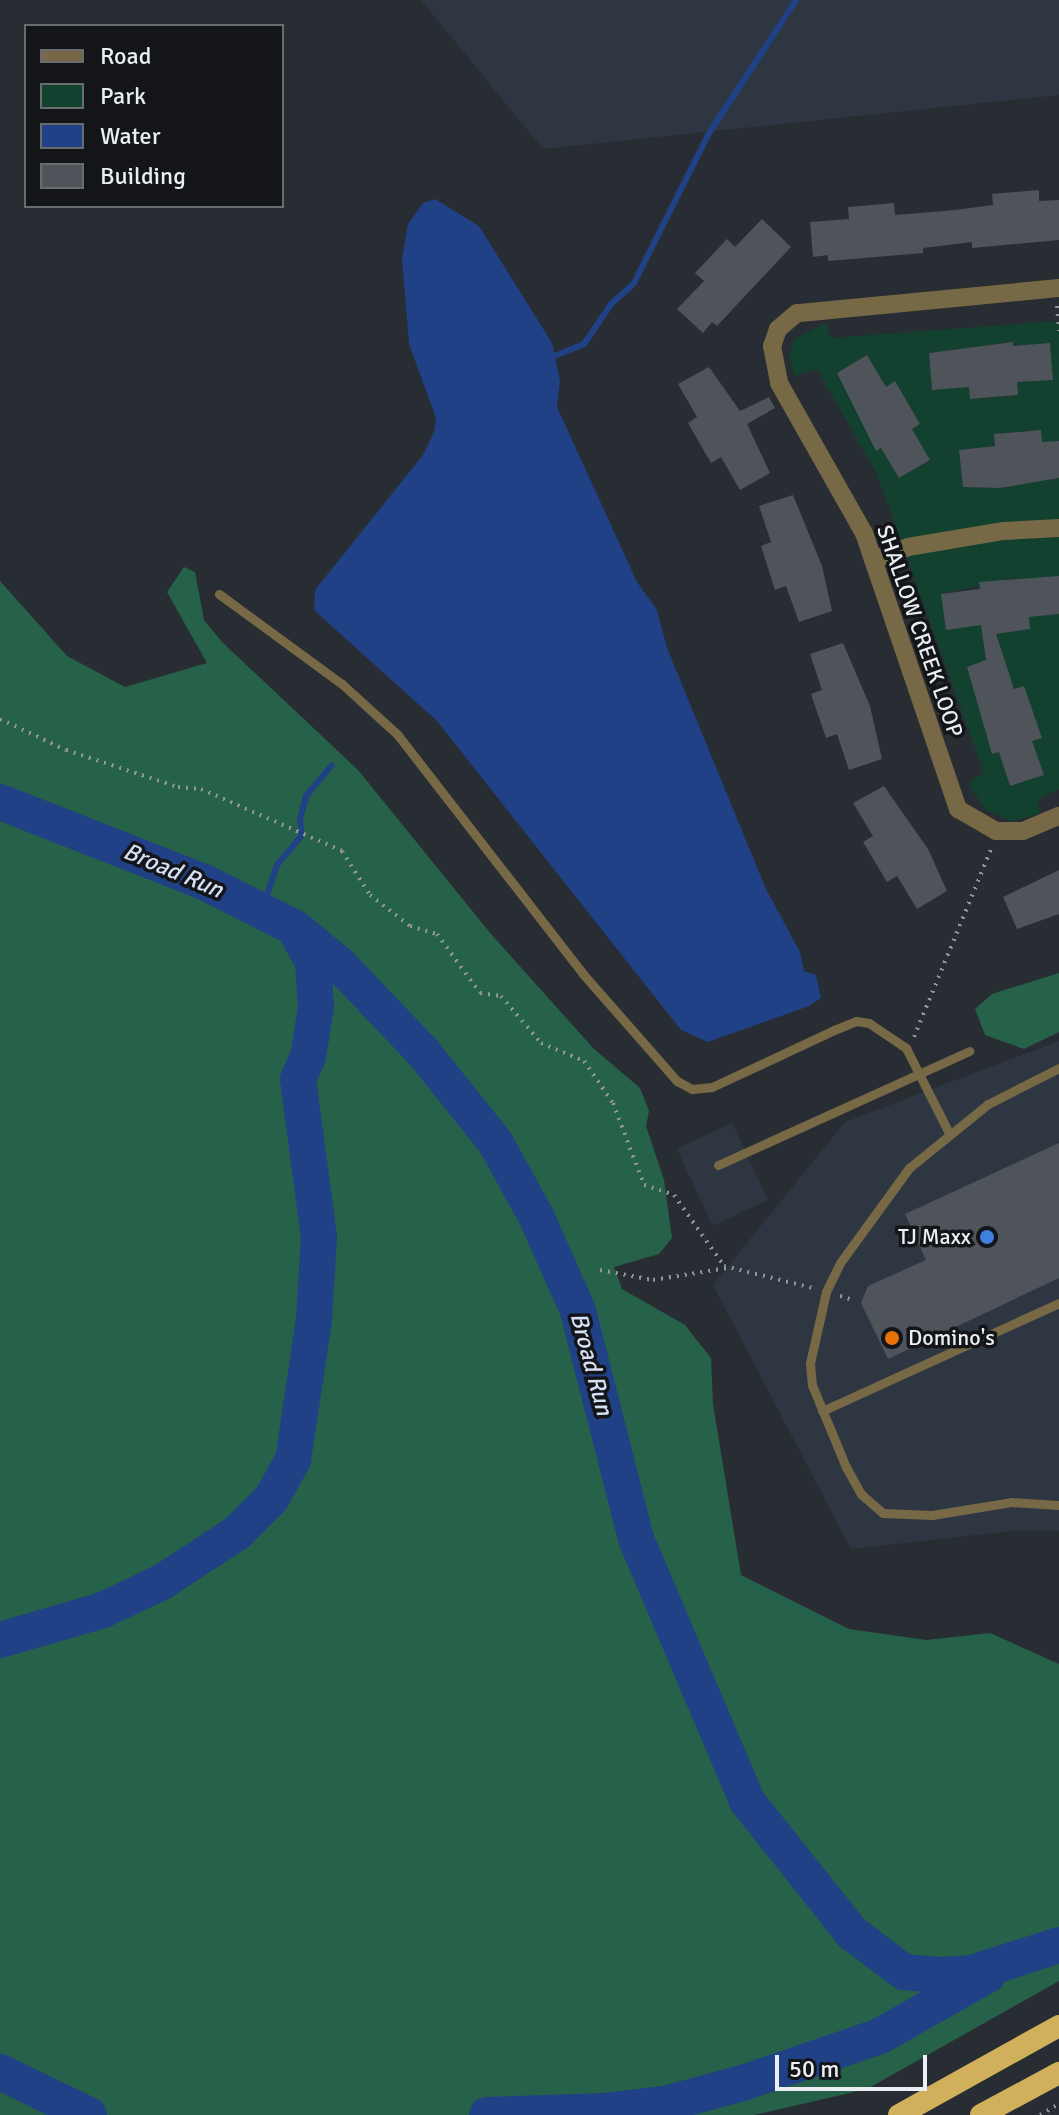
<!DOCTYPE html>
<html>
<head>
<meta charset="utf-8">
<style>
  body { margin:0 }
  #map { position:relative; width:1059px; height:2115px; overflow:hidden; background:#282d33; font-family:Signika,sans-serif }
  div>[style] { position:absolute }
  .built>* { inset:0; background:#2e3741; transform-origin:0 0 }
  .green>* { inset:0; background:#13412f }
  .forest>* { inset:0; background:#266149 }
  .water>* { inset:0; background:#204185 }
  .stream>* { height:6px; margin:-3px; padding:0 3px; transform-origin:3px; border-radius:3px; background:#204185 }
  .river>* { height:36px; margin:-18px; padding:0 18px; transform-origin:18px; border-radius:18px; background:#204185 }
  .building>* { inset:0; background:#4e545a }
  .path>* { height:4px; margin-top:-2px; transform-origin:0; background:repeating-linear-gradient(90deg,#92969b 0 2px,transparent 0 8px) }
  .service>* { height:9px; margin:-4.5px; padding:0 4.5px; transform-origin:4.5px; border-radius:4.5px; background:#776945 }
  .minor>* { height:18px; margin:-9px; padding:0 9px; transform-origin:9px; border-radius:9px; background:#776945 }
  .trunk>* { height:22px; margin:-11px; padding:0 11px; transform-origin:11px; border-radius:11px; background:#d0b05a }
  .dots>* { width:22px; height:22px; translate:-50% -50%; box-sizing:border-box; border:4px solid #131518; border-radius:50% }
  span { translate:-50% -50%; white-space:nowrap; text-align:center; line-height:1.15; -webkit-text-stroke:7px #131518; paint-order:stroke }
  .street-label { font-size:22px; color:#ebeef2 }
  .poi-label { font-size:22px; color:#ebeef2 }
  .right { translate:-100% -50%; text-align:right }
  .left { translate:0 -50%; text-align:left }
  .water-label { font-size:24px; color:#d5e0f5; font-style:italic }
  .legend { position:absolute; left:24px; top:24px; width:260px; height:184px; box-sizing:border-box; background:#131518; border:2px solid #696c6f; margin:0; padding:10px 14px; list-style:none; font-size:24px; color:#ebeef2 }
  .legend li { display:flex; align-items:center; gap:16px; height:40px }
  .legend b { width:40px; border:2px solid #696c6f }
  .scale { position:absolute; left:775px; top:2055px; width:152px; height:36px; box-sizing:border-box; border:4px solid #ebeef2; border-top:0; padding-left:10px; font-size:24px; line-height:28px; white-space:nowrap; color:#ebeef2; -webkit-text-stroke:6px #131518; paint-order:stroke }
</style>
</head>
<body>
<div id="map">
  <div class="built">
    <i style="clip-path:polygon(421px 0,1059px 0,1059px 95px,543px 149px)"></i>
    <i style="clip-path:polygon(1059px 1041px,1059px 1531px,1021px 1530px,851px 1549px,713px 1285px,845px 1122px)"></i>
    <i style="left:732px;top:1123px;width:85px;height:61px;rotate:65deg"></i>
  </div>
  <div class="green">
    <i style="clip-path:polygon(evenodd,1059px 321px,1059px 441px,1042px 442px,1040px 430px,994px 434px,995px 446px,959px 450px,963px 487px,1000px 488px,1059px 478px,1059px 582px,1018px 582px,1017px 577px,942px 594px,981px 625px,983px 636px,1030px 629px,1029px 617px,1059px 613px,1059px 789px,1038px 799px,1040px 814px,1011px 821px,986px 810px,970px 787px,971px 780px,984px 773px,877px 474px,817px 369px,795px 376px,789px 355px,794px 339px,826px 323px,830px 338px,1059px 321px,1012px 342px,1013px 346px,1050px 344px,1053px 380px,1017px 382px,1018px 395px,971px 399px,969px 387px,932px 389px,929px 353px,1012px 342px,1059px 321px,867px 355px,886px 387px,896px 382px,920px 424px,912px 429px,930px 461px,899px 478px,881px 448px,876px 450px,837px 373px,867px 355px,1059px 321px,1002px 655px,1014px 689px,1024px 687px,1042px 738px,1032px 741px,1044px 775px,1010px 786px,999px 752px,992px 754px,967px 667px,1002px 655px)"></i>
  </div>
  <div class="forest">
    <i style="clip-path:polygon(184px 567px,195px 572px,204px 620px,222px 642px,358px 770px,491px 934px,594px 1049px,640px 1088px,649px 1111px,646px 1126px,664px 1180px,672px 1238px,659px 1254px,614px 1267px,622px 1289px,685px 1325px,711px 1358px,713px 1404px,741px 1575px,849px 1629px,926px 1640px,990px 1633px,1059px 1664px,1059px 1981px,867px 2089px,754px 2115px,0 2115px,0 581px,67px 656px,125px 687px,207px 663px,167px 592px)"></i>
    <i style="clip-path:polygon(1059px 973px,1059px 1032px,1024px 1049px,985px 1035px,975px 1009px,992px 994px)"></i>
  </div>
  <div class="water">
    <i style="clip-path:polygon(435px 199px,479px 226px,552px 343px,560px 381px,557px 407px,637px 582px,657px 610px,667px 648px,766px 889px,800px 952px,804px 971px,816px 975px,821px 998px,809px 1006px,708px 1042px,681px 1030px,437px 721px,314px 610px,315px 590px,423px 455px,434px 432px,436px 418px,409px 344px,402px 259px,408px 224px,423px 203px)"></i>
  </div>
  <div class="stream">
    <i style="left:552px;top:357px;width:35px;rotate:-22deg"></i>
    <i style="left:584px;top:344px;width:50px;rotate:-55.7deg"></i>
    <i style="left:612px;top:303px;width:30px;rotate:-42deg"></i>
    <i style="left:634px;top:283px;width:165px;rotate:-63.4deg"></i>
    <i style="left:708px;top:135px;width:161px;rotate:-56.9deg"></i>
    <i style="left:262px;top:910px;width:47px;rotate:-71.6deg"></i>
    <i style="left:277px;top:865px;width:39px;rotate:-50deg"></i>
    <i style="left:302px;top:835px;width:16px;rotate:-97deg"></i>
    <i style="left:300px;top:819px;width:24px;rotate:-75deg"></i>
    <i style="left:306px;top:796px;width:40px;rotate:-50deg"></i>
  </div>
  <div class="river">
    <i style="left:0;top:802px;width:219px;rotate:21.4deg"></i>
    <i style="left:204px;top:882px;width:102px;rotate:26.8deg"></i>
    <i style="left:295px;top:928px;width:57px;rotate:39.3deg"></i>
    <i style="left:339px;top:964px;width:122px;rotate:46.3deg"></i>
    <i style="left:423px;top:1052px;width:115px;rotate:51.3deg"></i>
    <i style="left:495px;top:1142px;width:85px;rotate:61deg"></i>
    <i style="left:536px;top:1216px;width:104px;rotate:66.1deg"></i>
    <i style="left:578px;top:1311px;width:235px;rotate:75.7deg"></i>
    <i style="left:636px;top:1539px;width:285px;rotate:67deg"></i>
    <i style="left:747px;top:1801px;width:169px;rotate:51.5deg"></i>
    <i style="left:852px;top:1933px;width:65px;rotate:36.9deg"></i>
    <i style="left:904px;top:1972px;width:34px;rotate:5deg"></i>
    <i style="left:938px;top:1975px;width:34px;rotate:-3deg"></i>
    <i style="left:972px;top:1973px;width:91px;rotate:-17.8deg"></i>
    <i style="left:0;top:1640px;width:107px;rotate:-16.2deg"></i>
    <i style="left:103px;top:1610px;width:65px;rotate:-25.4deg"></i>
    <i style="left:162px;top:1582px;width:90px;rotate:-33.2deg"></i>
    <i style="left:237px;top:1533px;width:48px;rotate:-45deg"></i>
    <i style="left:271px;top:1499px;width:45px;rotate:-60.6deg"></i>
    <i style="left:293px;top:1460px;width:143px;rotate:-81.5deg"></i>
    <i style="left:314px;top:1319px;width:82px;rotate:-86.5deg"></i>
    <i style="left:319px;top:1237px;width:159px;rotate:-97.6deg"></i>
    <i style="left:298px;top:1079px;width:24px;rotate:-66deg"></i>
    <i style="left:308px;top:1057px;width:51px;rotate:-80.9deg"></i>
    <i style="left:316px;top:1007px;width:45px;rotate:-93.8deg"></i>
    <i style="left:313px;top:962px;width:33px;rotate:-119deg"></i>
    <i style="left:0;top:2072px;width:99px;rotate:25.8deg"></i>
    <i style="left:487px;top:2115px;width:118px;rotate:-1.9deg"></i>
    <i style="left:605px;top:2111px;width:60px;rotate:-6.7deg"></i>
    <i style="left:665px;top:2104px;width:81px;rotate:-15.1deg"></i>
    <i style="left:743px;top:2083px;width:145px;rotate:-18.9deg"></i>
    <i style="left:880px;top:2036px;width:125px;rotate:-29.6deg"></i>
  </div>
  <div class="building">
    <i style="clip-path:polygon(1039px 190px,1039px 201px,1059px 200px,1059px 240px,972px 248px,972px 242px,923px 248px,923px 253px,828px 261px,828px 255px,813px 257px,810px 222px,849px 219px,848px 207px,894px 203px,895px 215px,955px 210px,993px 205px,992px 194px)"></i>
    <i style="clip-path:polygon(762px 219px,791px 247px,717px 326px,712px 322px,703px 333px,677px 309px,704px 281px,695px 273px,727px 239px,735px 247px)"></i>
    <i style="clip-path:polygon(1013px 342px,1013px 346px,1050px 343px,1053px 380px,1017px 382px,1018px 395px,970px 399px,969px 387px,932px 390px,929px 353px)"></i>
    <i style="clip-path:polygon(867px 355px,886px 387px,895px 381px,920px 424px,912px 429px,930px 460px,899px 478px,881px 448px,876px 451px,837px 373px)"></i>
    <i style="clip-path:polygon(709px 367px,740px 411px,769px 397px,775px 408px,747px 424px,770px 473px,740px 490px,721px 457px,711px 463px,688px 423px,697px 417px,678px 384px)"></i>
    <i style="clip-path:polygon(1041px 430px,1042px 442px,1059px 441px,1059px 478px,1000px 488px,963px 487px,959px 450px,995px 446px,994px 434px)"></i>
    <i style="clip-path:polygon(793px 495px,822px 566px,832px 611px,799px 622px,786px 586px,775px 590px,761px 546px,771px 542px,759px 506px)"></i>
    <i style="clip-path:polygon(1059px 576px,1059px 614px,1029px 617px,1030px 629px,996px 634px,1014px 689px,1024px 686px,1042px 738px,1032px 741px,1044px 775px,1010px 786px,999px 752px,992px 754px,967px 667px,986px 660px,981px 625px,946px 630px,941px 594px,980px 589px,979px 582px)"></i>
    <i style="clip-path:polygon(843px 643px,870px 706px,882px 759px,849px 770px,837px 734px,826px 738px,811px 694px,822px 690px,810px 654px)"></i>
    <i style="clip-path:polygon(884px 786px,928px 849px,947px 891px,917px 909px,897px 876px,887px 882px,863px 842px,873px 836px,853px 803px)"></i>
    <i style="clip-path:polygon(1059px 870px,1059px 914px,1017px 929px,1003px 897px)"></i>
    <i style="clip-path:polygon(1059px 1143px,1059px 1278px,888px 1359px,861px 1303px,868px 1286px,926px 1260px,905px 1214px)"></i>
  </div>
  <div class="path">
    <i style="left:1057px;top:306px;width:25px;rotate:85deg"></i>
    <i style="left:0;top:719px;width:73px;rotate:25.2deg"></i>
    <i style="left:66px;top:750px;width:118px;rotate:18.3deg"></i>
    <i style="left:178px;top:787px;width:23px;rotate:5deg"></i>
    <i style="left:201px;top:789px;width:154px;rotate:23.7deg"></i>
    <i style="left:342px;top:851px;width:52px;rotate:57.5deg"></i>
    <i style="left:370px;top:895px;width:51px;rotate:37.8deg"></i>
    <i style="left:410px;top:926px;width:28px;rotate:17deg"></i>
    <i style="left:437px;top:934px;width:73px;rotate:53.9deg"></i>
    <i style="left:480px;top:993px;width:21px;rotate:8deg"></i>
    <i style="left:501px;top:996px;width:62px;rotate:49.6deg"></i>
    <i style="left:541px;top:1043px;width:47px;rotate:22.7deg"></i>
    <i style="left:584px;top:1061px;width:51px;rotate:55.4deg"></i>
    <i style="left:613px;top:1103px;width:88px;rotate:69.3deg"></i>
    <i style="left:644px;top:1185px;width:32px;rotate:18deg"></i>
    <i style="left:674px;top:1195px;width:87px;rotate:54.8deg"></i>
    <i style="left:724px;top:1266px;width:92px;rotate:13.9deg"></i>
    <i style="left:914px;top:1037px;width:203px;rotate:-67.7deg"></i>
    <i style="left:600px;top:1270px;width:54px;rotate:10.7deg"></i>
    <i style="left:653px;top:1280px;width:75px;rotate:-9.2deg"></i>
    <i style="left:840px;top:1296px;width:14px;rotate:17deg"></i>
    <i style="left:1040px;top:2115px;width:22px;rotate:-30deg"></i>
  </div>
  <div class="service">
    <i style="left:219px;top:594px;width:152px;rotate:36.2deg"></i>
    <i style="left:342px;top:684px;width:74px;rotate:42.3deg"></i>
    <i style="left:397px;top:734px;width:304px;rotate:52.2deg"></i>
    <i style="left:583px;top:974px;width:142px;rotate:48.7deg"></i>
    <i style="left:677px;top:1081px;width:17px;rotate:28deg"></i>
    <i style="left:692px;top:1089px;width:20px;rotate:-6deg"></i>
    <i style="left:712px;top:1087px;width:135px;rotate:-25deg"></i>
    <i style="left:834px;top:1030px;width:24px;rotate:-22deg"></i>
    <i style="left:856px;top:1021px;width:13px;rotate:9deg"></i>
    <i style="left:869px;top:1023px;width:45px;rotate:34deg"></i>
    <i style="left:906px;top:1048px;width:93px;rotate:63.2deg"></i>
    <i style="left:1059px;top:1068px;width:80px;rotate:153.1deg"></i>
    <i style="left:988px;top:1104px;width:102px;rotate:141deg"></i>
    <i style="left:909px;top:1168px;width:117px;rotate:126deg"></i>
    <i style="left:840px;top:1263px;width:32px;rotate:116deg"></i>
    <i style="left:826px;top:1292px;width:73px;rotate:102.7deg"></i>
    <i style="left:810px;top:1363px;width:22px;rotate:85deg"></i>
    <i style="left:812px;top:1385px;width:89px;rotate:67.5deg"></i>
    <i style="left:846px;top:1467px;width:31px;rotate:61deg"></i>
    <i style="left:861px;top:1494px;width:29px;rotate:41deg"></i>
    <i style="left:883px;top:1513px;width:49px;rotate:2.3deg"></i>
    <i style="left:932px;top:1515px;width:80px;rotate:-9.3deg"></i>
    <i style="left:1011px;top:1502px;width:48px;rotate:3.6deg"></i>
    <i style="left:718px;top:1165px;width:276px;rotate:-24.4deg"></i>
    <i style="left:822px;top:1411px;width:260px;rotate:-24.5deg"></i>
  </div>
  <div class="minor">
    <i style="left:1059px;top:288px;width:263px;rotate:174.5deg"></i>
    <i style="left:797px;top:313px;width:25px;rotate:140deg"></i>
    <i style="left:778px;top:329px;width:18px;rotate:109deg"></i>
    <i style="left:772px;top:346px;width:38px;rotate:79deg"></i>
    <i style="left:779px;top:383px;width:172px;rotate:60.5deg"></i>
    <i style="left:864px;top:533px;width:292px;rotate:71.2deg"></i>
    <i style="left:958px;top:809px;width:44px;rotate:30.1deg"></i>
    <i style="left:996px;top:831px;width:27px"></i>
    <i style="left:1023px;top:831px;width:39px;rotate:-23deg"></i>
    <i style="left:873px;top:560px;width:37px;rotate:-20deg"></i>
    <i style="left:908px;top:547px;width:97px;rotate:-9.5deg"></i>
    <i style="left:1004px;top:531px;width:55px;rotate:-3.1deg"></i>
  </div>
  <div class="trunk">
    <i style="left:899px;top:2115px;width:183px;rotate:-29.1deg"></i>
    <i style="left:981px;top:2115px;width:89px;rotate:-28.3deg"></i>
  </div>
  <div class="dots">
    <i style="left:987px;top:1237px;background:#3f7fe0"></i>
    <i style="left:892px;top:1338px;background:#e8710a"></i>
  </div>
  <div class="street-label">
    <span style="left:920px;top:631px;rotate:71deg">SHALLOW CREEK LOOP</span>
  </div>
  <div class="poi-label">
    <span class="right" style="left:971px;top:1237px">TJ Maxx</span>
    <span class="left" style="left:908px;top:1338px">Domino's</span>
  </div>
  <div class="water-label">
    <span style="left:173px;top:871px;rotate:23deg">Broad Run</span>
    <span style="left:591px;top:1364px;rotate:75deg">Broad Run</span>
  </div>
  <ul class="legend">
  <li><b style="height:10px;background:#776945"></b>Road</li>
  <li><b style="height:22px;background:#13412f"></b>Park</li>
  <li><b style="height:22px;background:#204185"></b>Water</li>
  <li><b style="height:22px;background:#4e545a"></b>Building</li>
  </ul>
  <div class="scale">50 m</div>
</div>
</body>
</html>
